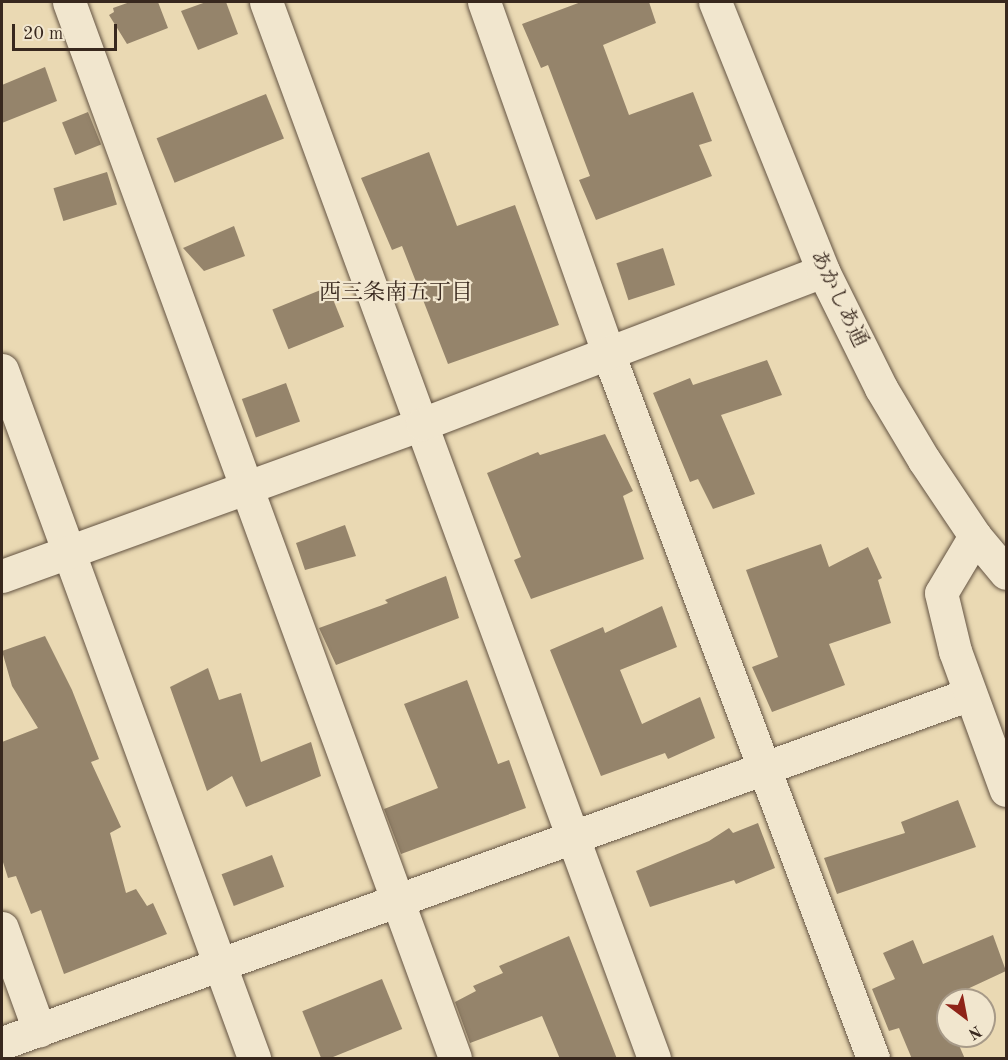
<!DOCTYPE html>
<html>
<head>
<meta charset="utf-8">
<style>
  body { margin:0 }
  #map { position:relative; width:1008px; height:1060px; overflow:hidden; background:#ead9b3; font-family:"Old Standard TT","Noto Serif JP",serif }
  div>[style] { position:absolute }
  .building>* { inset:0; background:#95846b; transform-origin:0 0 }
  .roads { filter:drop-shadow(0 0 2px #645443) drop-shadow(0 0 2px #645443) }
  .street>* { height:33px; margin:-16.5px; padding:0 16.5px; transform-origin:16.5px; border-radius:16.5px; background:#f1e6ce }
  .secondary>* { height:33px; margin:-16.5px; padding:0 16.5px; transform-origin:16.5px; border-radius:16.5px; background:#f1e6ce }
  span { translate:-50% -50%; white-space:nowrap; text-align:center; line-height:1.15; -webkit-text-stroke:4.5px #f1e6ce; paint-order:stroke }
  .street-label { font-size:21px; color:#38281e }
  .neighbourhood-label { font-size:22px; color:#38281e }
  .frame { position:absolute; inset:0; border:3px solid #38281e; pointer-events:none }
  .north { position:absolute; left:936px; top:988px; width:60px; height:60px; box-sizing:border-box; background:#f1e6ce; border:2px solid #a79a88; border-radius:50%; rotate:148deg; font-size:16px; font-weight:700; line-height:24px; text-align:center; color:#38281e }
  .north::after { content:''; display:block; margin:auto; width:21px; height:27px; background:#8f2418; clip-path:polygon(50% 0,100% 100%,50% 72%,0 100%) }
  .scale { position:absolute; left:12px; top:24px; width:105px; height:27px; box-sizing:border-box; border:3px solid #38281e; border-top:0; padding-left:8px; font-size:18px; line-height:21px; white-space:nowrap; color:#38281e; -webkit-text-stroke:4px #f1e6ce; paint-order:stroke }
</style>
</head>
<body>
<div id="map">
  <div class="building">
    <i style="clip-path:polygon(130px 2px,158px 2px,168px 28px,127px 44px,109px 15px,114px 12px,113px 8px)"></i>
    <i style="clip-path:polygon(206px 2px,226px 2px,238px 34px,198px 50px,181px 11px)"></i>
    <i style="clip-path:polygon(581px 2px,649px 2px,656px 23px,603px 45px,629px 115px,693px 92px,712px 141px,699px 145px,712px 176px,596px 220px,579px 180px,590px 176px,548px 65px,541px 68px,522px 24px)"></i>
    <i style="clip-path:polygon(45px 67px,57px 101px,2px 123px,2px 85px)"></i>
    <i style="left:266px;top:94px;width:48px;height:118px;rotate:68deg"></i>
    <i style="left:88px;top:112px;width:35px;height:28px;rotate:68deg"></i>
    <i style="clip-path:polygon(429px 152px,457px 226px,515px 205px,559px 325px,448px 364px,402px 246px,392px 250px,361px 178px)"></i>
    <i style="left:107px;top:172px;width:34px;height:56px;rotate:73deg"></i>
    <i style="clip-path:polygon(234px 226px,245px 256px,204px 271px,183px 248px)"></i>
    <i style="left:663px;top:248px;width:39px;height:49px;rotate:72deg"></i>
    <i style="left:328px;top:287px;width:43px;height:60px;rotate:68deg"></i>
    <i style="clip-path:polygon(767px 360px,782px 395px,721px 415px,755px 494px,713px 509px,698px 479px,690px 482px,653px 393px,690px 378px,693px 385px)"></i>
    <i style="left:286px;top:383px;width:41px;height:47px;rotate:70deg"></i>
    <i style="clip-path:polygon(605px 434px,633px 491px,623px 496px,644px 559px,531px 599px,514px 560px,521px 557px,487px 473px,538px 452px,540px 455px)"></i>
    <i style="clip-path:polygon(345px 525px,356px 556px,305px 570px,296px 543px)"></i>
    <i style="clip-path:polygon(821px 544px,829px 567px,868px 547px,882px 578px,878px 580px,891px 623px,829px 644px,845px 685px,772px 712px,752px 667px,778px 657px,746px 570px)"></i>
    <i style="clip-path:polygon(446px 576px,459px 618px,336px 665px,319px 628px,388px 603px,385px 600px)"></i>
    <i style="clip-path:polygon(662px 606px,677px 647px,620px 670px,642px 724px,700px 697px,715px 738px,668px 759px,665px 753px,601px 776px,550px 650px,603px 627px,605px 633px)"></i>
    <i style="clip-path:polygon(45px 636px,72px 690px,99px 759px,91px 762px,121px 827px,110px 833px,126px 893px,136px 889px,147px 906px,153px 903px,167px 934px,64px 974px,41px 910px,31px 914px,16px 876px,8px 878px,2px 859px,2px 742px,38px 728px,12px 686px,2px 651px)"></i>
    <i style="clip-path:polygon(208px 668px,219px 700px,241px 693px,261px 762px,311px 742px,321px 776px,246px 807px,232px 776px,207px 791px,170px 687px)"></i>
    <i style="clip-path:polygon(467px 680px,498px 764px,509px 760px,526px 808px,401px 854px,384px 809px,438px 788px,404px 704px)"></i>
    <i style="clip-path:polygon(958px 800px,976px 847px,837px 894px,824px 858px,905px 833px,901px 822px)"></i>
    <i style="clip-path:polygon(758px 823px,775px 868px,736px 884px,734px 880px,650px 907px,636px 871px,709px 841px,729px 828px,733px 833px)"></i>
    <i style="left:272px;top:855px;width:34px;height:54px;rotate:69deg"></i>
    <i style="clip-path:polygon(993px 935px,1006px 971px,948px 998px,948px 1036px,955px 1036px,965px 1059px,912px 1059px,899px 1028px,889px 1031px,872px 989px,895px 979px,883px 953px,913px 940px,923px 964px)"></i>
    <i style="clip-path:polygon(569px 936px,617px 1059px,560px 1059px,542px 1016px,470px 1043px,455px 1002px,476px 991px,473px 986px,503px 973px,499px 966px)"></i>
    <i style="left:382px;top:979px;width:54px;height:86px;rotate:68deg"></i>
  </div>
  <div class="roads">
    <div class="street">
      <i style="left:69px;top:2px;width:1124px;rotate:69.92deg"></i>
      <i style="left:266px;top:2px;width:1125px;rotate:69.83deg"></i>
      <i style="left:484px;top:2px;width:372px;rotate:70.5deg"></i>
      <i style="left:608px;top:353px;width:753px;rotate:69.4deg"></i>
      <i style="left:2px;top:370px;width:733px;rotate:69.88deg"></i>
      <i style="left:2px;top:576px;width:447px;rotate:-19.9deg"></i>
      <i style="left:422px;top:424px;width:429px;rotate:-20.9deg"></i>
      <i style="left:2px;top:928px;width:109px;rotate:70.1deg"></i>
      <i style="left:2px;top:1043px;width:1029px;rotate:-19.83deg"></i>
    </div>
    <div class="secondary">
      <i style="left:715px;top:2px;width:290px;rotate:68.1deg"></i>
      <i style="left:823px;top:271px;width:131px;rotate:63.6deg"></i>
      <i style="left:881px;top:388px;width:84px;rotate:59.2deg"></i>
      <i style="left:924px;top:460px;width:92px;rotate:56.1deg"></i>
      <i style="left:975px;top:536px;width:48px;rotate:50deg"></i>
      <i style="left:975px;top:536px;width:66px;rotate:120.8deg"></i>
      <i style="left:941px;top:593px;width:60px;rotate:76.4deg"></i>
      <i style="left:955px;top:651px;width:148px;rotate:69.9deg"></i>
    </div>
  </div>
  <div class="street-label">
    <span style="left:838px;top:299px;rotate:64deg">あかしあ通</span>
  </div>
  <div class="neighbourhood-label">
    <span style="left:396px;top:294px">西三条南五丁目</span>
  </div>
  <div class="frame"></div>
  <div class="north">N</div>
  <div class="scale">20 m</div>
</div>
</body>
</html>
